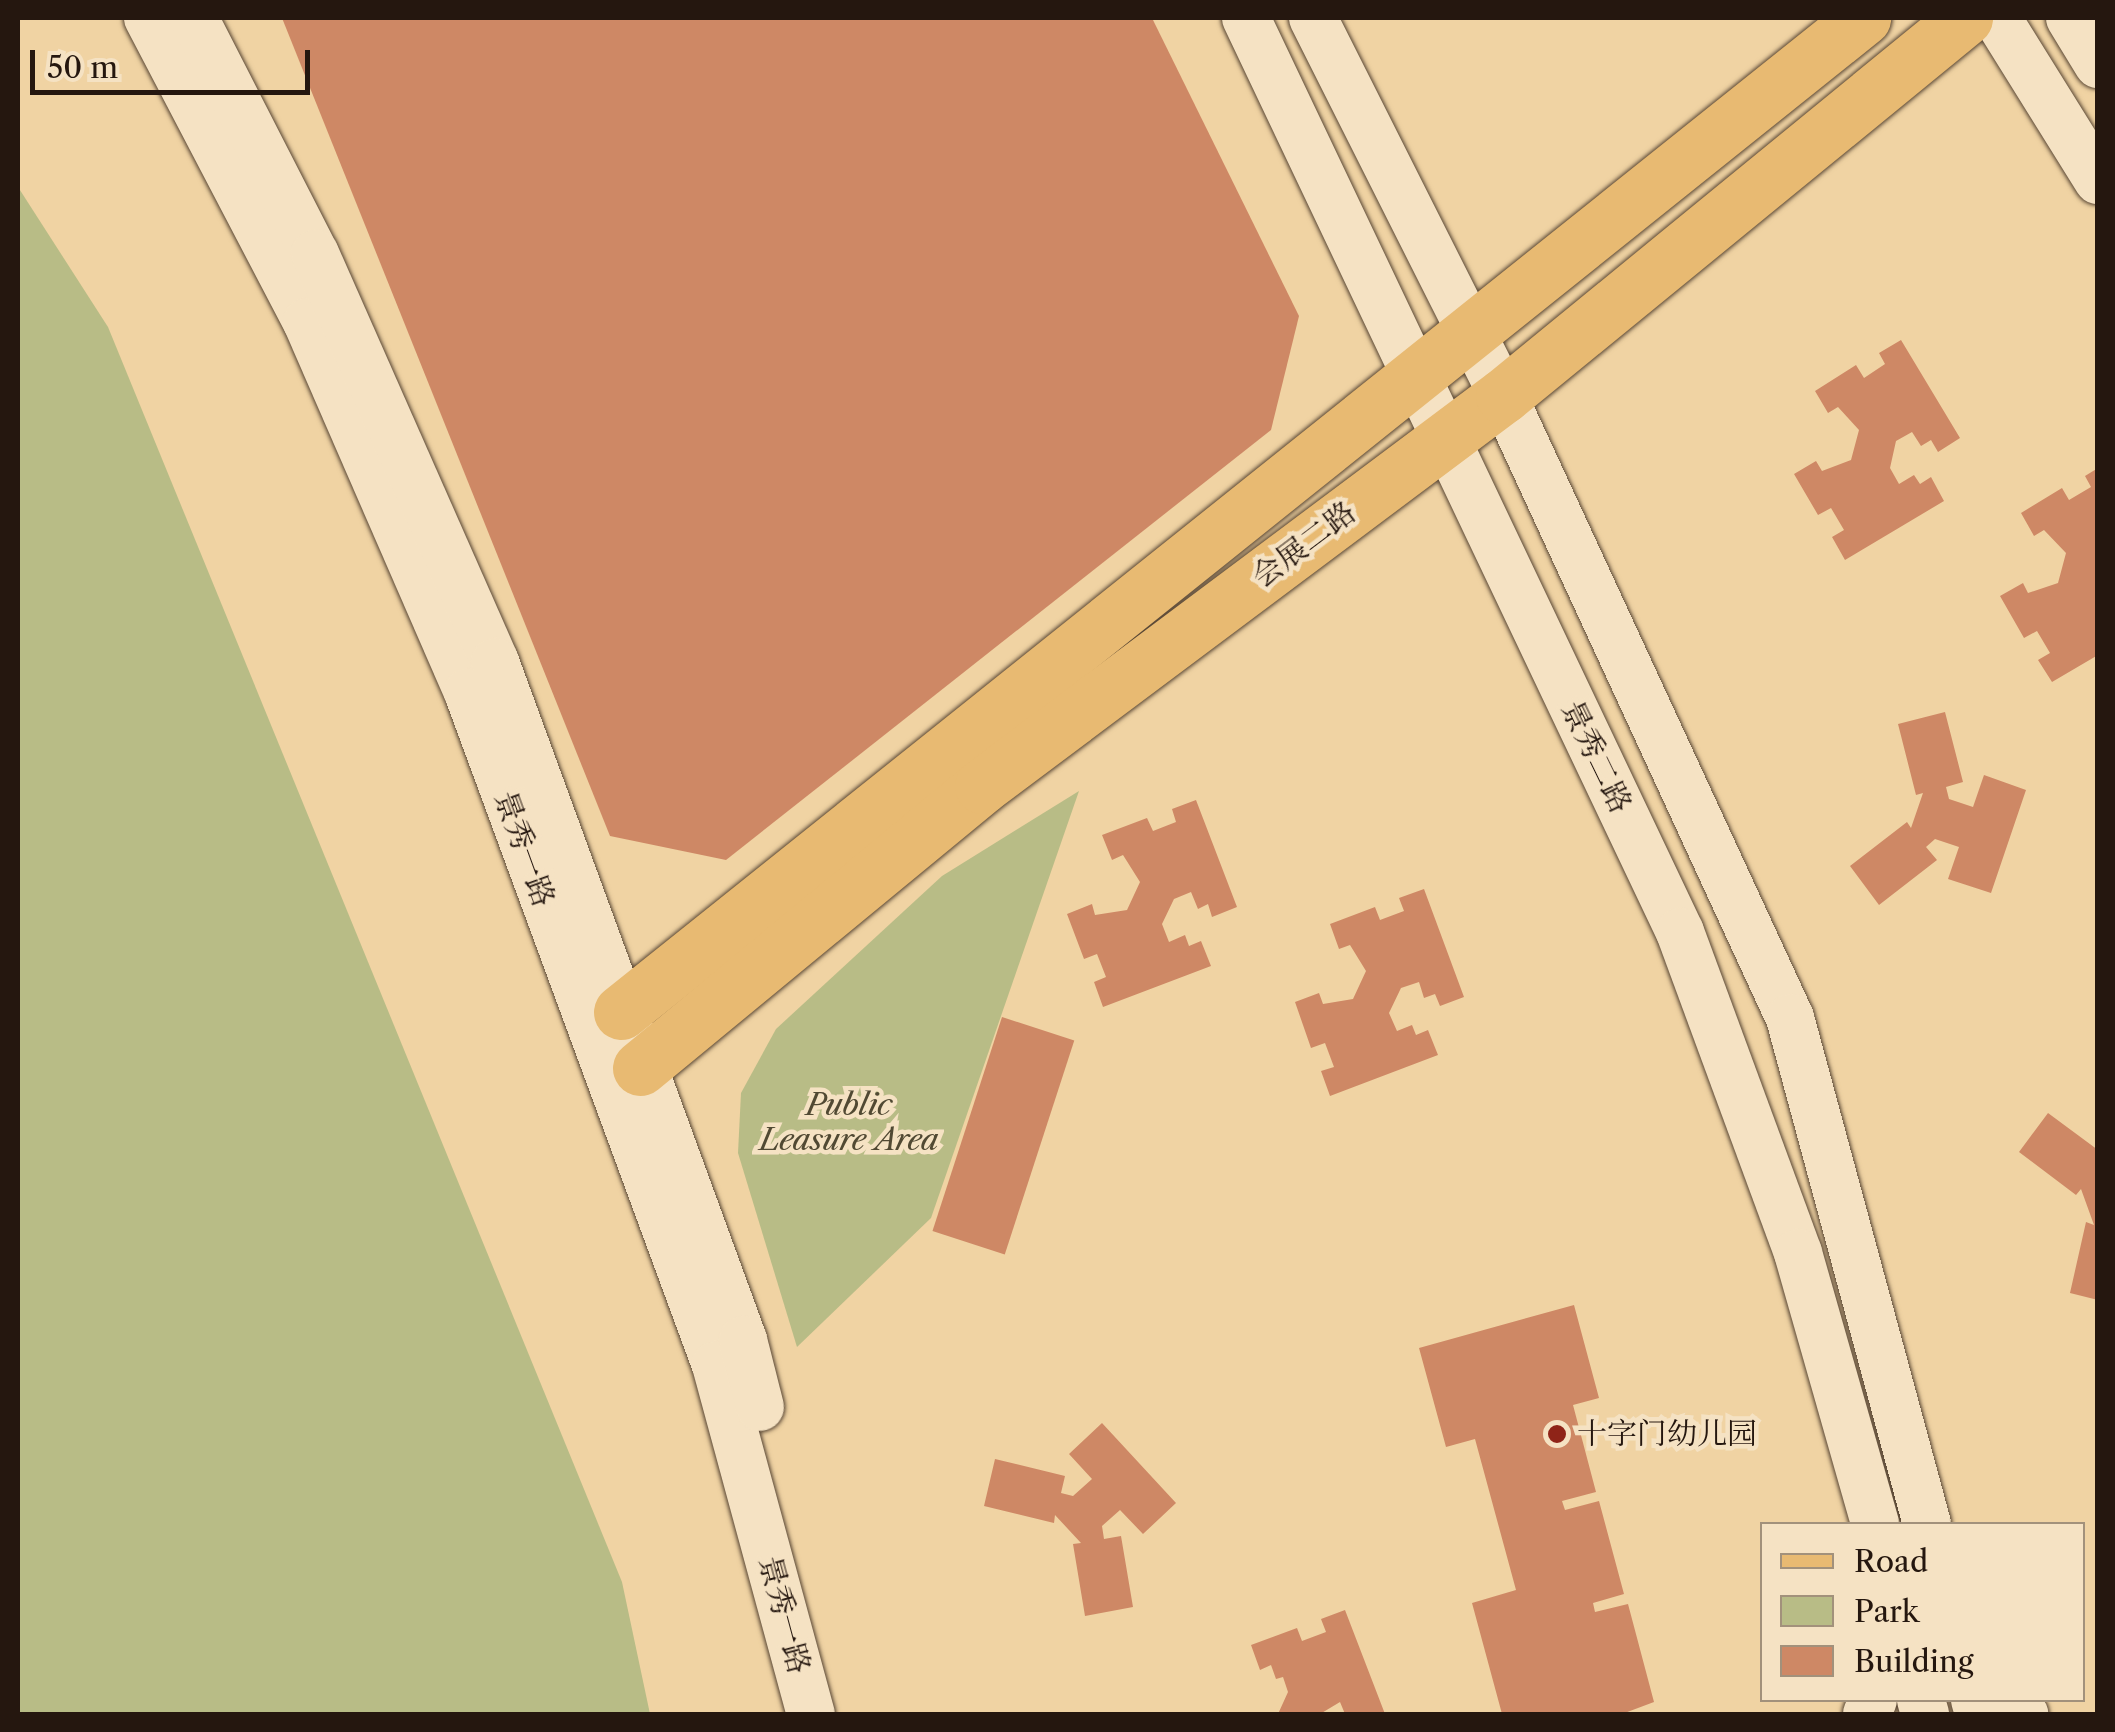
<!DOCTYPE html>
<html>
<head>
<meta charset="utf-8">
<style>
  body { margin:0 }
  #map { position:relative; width:2115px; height:1732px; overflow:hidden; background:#f0d3a3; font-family:"Libre Caslon Text","Noto Serif SC",serif }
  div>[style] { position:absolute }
  .green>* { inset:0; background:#b8bc86 }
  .building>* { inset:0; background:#ce8865; transform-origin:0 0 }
  .roads { filter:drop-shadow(0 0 2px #584634) drop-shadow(0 0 2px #584634) }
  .minor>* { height:48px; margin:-24px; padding:0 24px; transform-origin:24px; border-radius:24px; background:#f5e2c3 }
  .major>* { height:55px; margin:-27.5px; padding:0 27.5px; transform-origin:27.5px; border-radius:27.5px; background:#e8ba72 }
  .dots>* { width:28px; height:28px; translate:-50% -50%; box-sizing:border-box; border:5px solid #f5e2c3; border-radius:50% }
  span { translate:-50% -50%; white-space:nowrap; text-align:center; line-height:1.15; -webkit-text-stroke:9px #f5e2c3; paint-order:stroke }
  .street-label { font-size:30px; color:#25170f }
  .park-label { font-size:30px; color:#514933; font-style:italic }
  .poi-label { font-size:30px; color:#25170f }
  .left { translate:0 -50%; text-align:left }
  .frame { position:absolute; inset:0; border:20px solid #25170f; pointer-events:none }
  .legend { position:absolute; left:1760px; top:1522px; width:325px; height:180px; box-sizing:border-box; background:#f5e2c3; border:2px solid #a2917b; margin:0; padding:12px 18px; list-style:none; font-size:30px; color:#25170f }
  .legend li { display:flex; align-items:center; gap:20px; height:50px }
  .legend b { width:50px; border:2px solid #a2917b }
  .scale { position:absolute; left:30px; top:50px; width:280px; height:45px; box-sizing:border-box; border:5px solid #25170f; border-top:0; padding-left:12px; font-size:30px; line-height:35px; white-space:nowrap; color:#25170f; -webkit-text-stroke:8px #f5e2c3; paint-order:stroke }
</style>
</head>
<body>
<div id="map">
  <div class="green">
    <i style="clip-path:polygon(18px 187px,108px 327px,622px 1582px,650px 1714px,18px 1714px)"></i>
    <i style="clip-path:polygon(1079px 791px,931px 1218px,797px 1347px,738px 1153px,741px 1093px,776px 1029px,942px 876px)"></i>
  </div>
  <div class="building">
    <i style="clip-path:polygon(282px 18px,1152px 18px,1299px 316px,1271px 430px,726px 860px,610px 836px)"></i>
    <i style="clip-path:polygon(1901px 340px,1960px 438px,1938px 452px,1931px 440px,1921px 446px,1912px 432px,1896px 441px,1890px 468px,1899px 484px,1914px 475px,1920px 484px,1931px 477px,1944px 501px,1845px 560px,1832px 537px,1844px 530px,1831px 508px,1818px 515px,1794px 474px,1816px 461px,1822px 471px,1851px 460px,1859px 430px,1838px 407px,1828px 413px,1815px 391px,1856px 365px,1864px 378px,1885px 364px,1879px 353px)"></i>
    <i style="clip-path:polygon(2098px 468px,2098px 655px,2052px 682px,2038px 660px,2050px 653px,2037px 631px,2024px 638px,2000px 596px,2023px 583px,2028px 593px,2058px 583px,2066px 553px,2044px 530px,2034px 536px,2021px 513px,2062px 488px,2069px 500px,2091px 487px,2085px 476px)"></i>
    <i style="clip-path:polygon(1945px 712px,1963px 782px,1946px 787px,1949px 799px,1973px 807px,1984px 775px,2026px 790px,1991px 893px,1948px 879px,1959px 847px,1935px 839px,1926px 847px,1937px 860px,1879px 905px,1850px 866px,1907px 822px,1911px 828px,1923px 793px,1916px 795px,1898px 724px)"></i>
    <i style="clip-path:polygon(1196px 800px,1237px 907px,1212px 917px,1208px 904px,1198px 909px,1191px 892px,1174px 899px,1162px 924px,1169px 942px,1185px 935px,1189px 946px,1201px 941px,1211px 966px,1103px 1007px,1094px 982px,1106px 977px,1097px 954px,1084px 959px,1067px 914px,1092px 904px,1095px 915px,1127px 910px,1140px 882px,1123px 855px,1112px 860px,1102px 835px,1147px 818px,1153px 831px,1176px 822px,1172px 809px)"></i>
    <i style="clip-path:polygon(1424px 889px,1464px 997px,1440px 1006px,1435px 994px,1424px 998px,1419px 982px,1401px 988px,1389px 1013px,1397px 1031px,1412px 1025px,1416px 1035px,1428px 1030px,1438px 1055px,1330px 1096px,1321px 1071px,1334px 1067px,1325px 1043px,1311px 1048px,1295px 1002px,1319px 993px,1323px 1004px,1353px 999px,1366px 971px,1350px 945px,1339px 949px,1330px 924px,1375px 907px,1380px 920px,1404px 911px,1399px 898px)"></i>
    <i style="left:1002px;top:1017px;width:76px;height:225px;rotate:18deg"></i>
    <i style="clip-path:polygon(2048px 1113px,2098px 1150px,2098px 1300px,2070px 1293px,2086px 1222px,2094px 1225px,2081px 1189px,2076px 1195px,2019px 1152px)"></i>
    <i style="clip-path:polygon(1574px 1305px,1599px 1398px,1573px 1405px,1596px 1492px,1562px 1501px,1565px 1510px,1599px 1501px,1624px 1594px,1593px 1603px,1595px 1612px,1628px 1604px,1654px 1702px,1622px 1714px,1502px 1714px,1472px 1603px,1516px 1590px,1475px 1439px,1446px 1447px,1419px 1348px)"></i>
    <i style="clip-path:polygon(1102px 1423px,1176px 1503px,1143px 1534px,1120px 1510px,1102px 1526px,1104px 1539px,1121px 1536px,1133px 1607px,1085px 1616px,1073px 1544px,1081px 1543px,1055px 1515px,1054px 1523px,984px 1506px,995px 1459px,1065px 1476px,1061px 1493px,1073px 1496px,1092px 1479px,1069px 1454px)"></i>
    <i style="clip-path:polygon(1345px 1610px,1385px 1714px,1345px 1714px,1340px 1702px,1320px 1714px,1278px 1714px,1288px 1692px,1283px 1677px,1276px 1679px,1271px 1665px,1260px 1670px,1251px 1645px,1297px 1628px,1302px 1641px,1326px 1632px,1321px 1619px)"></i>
  </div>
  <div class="roads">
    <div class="minor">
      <i style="left:148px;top:18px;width:343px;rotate:62.4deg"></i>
      <i style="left:307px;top:322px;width:404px;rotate:66.5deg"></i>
      <i style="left:468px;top:692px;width:717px;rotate:69.77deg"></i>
      <i style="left:716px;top:1365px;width:362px;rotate:74.8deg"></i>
      <i style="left:194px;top:18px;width:265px;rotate:62.9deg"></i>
      <i style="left:315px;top:254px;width:446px;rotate:66.2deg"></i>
      <i style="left:495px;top:662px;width:722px;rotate:69.91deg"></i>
      <i style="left:743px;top:1340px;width:69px;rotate:75.8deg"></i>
      <i style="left:1246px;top:18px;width:1012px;rotate:64.6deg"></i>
      <i style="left:1680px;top:932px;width:342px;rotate:69.8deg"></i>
      <i style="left:1798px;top:1253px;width:282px;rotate:74.1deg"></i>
      <i style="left:1313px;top:18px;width:423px;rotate:63.3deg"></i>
      <i style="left:1503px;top:396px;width:685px;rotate:65.23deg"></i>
      <i style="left:1790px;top:1018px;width:524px;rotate:74.85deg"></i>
      <i style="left:1997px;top:18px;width:191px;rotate:58.1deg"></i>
      <i style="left:2070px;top:18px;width:54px;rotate:58.7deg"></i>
      <i style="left:1921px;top:1700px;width:15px;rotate:74deg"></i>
      <i style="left:1975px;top:1700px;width:15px;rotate:74deg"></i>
      <i style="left:2009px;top:1700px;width:21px;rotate:43deg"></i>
      <i style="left:1867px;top:1714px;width:15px;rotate:-67deg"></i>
    </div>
    <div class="major">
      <i style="left:621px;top:1012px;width:1591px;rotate:-38.67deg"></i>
      <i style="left:640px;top:1068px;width:443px;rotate:-39.5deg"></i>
      <i style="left:982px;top:786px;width:651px;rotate:-36.82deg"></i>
      <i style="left:1503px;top:396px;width:597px;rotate:-39.29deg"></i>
    </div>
  </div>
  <div class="dots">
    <i style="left:1557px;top:1434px;background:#8f2418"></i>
  </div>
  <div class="street-label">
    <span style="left:1304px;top:545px;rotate:-37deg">会展二路</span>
    <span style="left:1596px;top:757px;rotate:64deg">景秀二路</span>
    <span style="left:524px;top:849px;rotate:70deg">景秀一路</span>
    <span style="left:784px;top:1615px;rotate:75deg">景秀一路</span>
  </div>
  <div class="park-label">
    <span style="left:849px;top:1122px">Public<br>Leasure Area</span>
  </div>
  <div class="poi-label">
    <span class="left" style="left:1577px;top:1434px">十字门幼儿园</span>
  </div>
  <div class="frame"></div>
  <ul class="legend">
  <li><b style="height:12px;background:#e8ba72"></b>Road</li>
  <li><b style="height:28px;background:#b8bc86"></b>Park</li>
  <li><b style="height:28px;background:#ce8865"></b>Building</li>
  </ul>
  <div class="scale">50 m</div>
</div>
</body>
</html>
